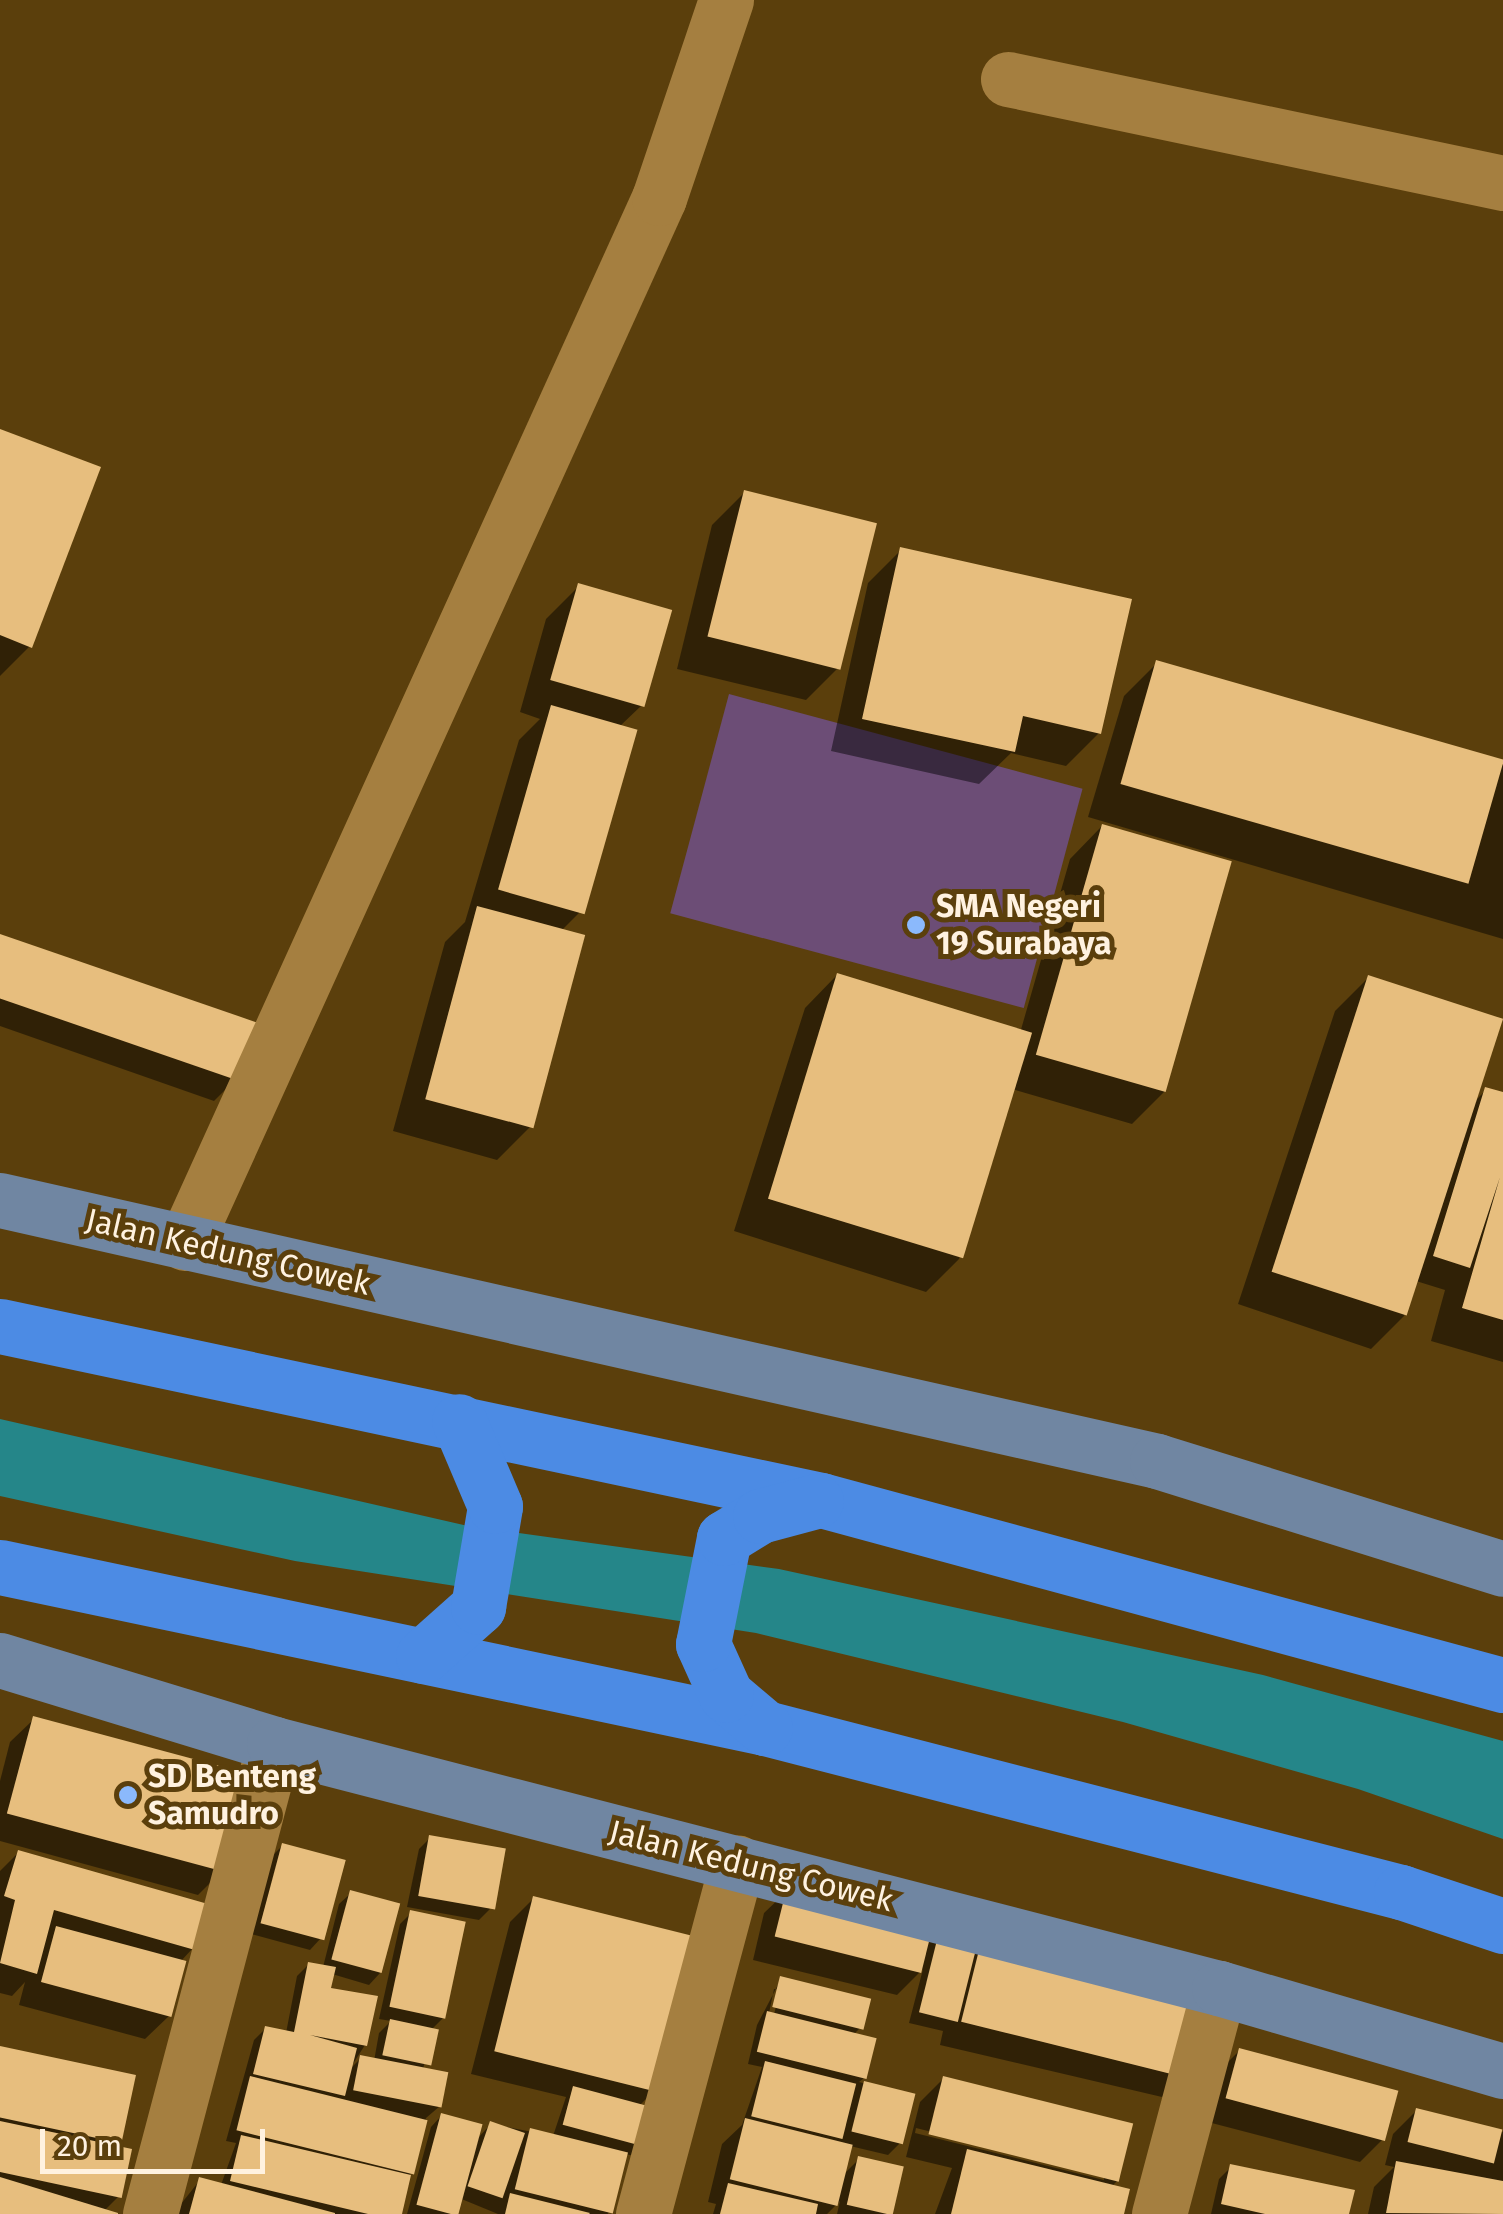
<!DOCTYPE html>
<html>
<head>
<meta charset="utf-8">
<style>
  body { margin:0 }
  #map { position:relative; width:1503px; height:2214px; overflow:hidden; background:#5b3f0c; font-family:"Fira Sans",sans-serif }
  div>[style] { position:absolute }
  .green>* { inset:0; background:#6c4d76; transform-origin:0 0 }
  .water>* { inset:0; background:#258689 }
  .shadow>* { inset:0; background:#0007 }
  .building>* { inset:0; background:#e7be7e; transform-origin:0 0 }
  .minor>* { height:55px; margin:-27.5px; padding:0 27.5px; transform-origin:27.5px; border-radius:27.5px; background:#a57f40 }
  .major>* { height:55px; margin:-27.5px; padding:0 27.5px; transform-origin:27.5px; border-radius:27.5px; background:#7086a2 }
  .highway>* { height:55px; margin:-27.5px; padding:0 27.5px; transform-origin:27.5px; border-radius:27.5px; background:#4c8be4 }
  .dots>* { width:28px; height:28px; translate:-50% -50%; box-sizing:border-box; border:5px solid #5b3f0c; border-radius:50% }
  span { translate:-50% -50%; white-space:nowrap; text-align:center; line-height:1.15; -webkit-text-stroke:10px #5b3f0c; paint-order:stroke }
  .poi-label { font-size:32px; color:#fff2e0; font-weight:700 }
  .left { translate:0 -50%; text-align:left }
  .street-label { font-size:32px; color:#fff2e0 }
  .scale { position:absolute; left:40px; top:2129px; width:225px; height:45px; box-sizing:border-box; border:5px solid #fff2e0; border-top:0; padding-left:12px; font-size:30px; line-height:35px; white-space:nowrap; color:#fff2e0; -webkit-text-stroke:8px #5b3f0c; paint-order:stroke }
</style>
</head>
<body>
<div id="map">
  <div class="green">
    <i style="left:729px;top:694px;width:366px;height:227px;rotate:15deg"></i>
  </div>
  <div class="water">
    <i style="clip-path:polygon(0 1419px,468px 1526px,779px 1569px,1263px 1675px,1503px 1741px,1503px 1839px,1358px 1789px,1123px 1722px,756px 1633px,295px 1561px,0 1496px)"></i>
  </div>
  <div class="shadow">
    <i style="clip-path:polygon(0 431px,30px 646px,0 676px)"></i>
    <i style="clip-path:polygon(745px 492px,839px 667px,806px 700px,677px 669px,712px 525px)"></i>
    <i style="clip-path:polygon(901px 550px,1099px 733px,1066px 766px,1011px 753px,979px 784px,831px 751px,868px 583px)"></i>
    <i style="clip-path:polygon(579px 586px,641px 706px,619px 727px,579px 913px,561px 931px,530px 1127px,497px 1160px,393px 1131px,445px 942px,465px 922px,519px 740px,540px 719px,520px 712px,546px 619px)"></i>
    <i style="clip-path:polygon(1157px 663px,1503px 765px,1503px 939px,1088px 817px,1124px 696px)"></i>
    <i style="clip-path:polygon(1102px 826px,1165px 1091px,1132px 1124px,1012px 1089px,959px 1259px,926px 1292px,734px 1231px,805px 1008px,837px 975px,1020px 1033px,1070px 859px)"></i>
    <i style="clip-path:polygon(0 938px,237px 1078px,214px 1101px,0 1026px)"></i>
    <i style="clip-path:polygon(1368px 978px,1476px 1100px,1486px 1090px,1503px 1095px,1503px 1362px,1431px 1341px,1445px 1290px,1416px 1281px,1404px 1316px,1371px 1349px,1238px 1304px,1335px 1011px)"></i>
    <i style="clip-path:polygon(34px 1719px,221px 1872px,198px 1895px,0 1841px,0 1781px,10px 1742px)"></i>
    <i style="clip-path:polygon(430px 1838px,490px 1909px,479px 1920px,407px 1907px,419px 1849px)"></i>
    <i style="clip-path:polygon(282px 1846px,321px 1938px,310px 1950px,251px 1934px,271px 1857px)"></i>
    <i style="clip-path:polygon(18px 1853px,193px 1948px,181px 1961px,169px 2016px,145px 2039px,19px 2005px,25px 1982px,12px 1996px,0 1993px,0 1871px)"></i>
    <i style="clip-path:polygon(788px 1890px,942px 1926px,971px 1958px,981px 1949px,1185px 2074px,1162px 2097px,940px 2045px,943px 2031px,909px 2023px,923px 1969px,897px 1995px,753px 1960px,764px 1913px)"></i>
    <i style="clip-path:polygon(351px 1893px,380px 1973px,369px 1985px,332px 1974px,328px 1990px,365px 2045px,349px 2070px,361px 2058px,374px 2061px,379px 2033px,391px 2021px,379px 2019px,400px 1924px,411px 1913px,443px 2018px,431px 2030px,423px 2070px,440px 2106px,426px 2118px,399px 2214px,173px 2214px,200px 2180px,221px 2185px,236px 2143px,226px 2141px,254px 2040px,266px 2028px,286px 2033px,297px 1976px,309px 1964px,323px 1967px,339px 1904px)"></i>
    <i style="clip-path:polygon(534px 1898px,656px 2089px,639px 2106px,635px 2156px,625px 2154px,608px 2214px,498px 2214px,459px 2198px,455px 2214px,407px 2214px,431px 2127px,442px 2115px,476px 2140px,491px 2124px,553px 2136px,566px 2097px,471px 2074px,510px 1922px)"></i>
    <i style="clip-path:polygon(evenodd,781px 1979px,861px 2027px,854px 2034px,864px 2078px,859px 2082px,912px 2096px,900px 2143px,888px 2155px,850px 2146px,844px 2174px,859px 2159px,901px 2169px,891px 2214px,837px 2214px,840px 2201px,827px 2214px,713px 2214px,716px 2204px,708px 2202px,722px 2144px,742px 2125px,762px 2067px,748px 2064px,757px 2025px,781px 1979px,774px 1989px,780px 1989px,773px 2019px,768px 2018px,774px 1989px)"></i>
    <i style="clip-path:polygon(0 2049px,121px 2140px,114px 2147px,120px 2195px,104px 2211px,108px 2214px,0 2214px)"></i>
    <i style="clip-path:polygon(1239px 2051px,1384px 2138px,1360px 2162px,1204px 2121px,1216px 2074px)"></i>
    <i style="clip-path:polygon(evenodd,944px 2078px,1118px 2180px,1111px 2187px,1122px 2214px,935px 2214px,952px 2168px,906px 2157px,920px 2102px,944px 2078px,916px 2128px,1104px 2175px,1104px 2180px,915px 2133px,916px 2128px)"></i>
    <i style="clip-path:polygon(1416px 2111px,1503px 2132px,1503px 2214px,1368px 2214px,1374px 2187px,1394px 2167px,1385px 2165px,1393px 2134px)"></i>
    <i style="clip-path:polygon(1231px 2167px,1347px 2214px,1211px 2214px,1219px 2179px)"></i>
  </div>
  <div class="building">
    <i style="clip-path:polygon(0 429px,101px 467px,32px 648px,0 635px)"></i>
    <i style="left:744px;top:490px;width:137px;height:151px;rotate:14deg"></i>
    <i style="clip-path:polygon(900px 547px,1132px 599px,1101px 734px,1023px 716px,1015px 752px,862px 719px)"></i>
    <i style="left:578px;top:583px;width:98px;height:101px;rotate:16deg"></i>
    <i style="left:1156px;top:660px;width:362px;height:129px;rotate:16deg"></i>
    <i style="left:551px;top:705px;width:90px;height:192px;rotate:16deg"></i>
    <i style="left:1102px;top:824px;width:135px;height:240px;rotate:16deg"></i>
    <i style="left:477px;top:906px;width:112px;height:200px;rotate:15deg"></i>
    <i style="left:0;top:934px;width:274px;height:61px;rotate:19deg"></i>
    <i style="left:837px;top:973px;width:204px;height:236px;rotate:17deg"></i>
    <i style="left:1368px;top:975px;width:142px;height:312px;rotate:18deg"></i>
    <i style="clip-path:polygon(1485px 1087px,1503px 1092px,1503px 1320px,1462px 1308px,1500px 1177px,1470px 1268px,1433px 1256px)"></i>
    <i style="left:33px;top:1716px;width:225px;height:101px;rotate:15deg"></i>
    <i style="left:429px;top:1835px;width:78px;height:62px;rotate:10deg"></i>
    <i style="left:282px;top:1843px;width:66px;height:83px;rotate:15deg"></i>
    <i style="clip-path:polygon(18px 1850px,208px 1904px,195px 1950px,54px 1910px,37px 1974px,0 1963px,15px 1900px,4px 1896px)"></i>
    <i style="left:787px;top:1887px;width:151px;height:51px;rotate:14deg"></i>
    <i style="left:350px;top:1890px;width:52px;height:72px;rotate:15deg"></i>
    <i style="left:533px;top:1896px;width:166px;height:160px;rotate:14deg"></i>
    <i style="left:410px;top:1910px;width:57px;height:99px;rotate:12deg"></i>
    <i style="left:941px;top:1924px;width:40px;height:91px;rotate:14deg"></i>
    <i style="left:56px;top:1926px;width:135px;height:58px;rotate:15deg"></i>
    <i style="left:980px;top:1946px;width:232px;height:78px;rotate:14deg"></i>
    <i style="clip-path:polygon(308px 1962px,336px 1967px,331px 1988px,378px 1996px,367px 2046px,310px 2035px,357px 2048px,345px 2096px,253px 2074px,265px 2026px,294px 2032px)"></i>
    <i style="left:780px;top:1976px;width:94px;height:32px;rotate:14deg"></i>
    <i style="left:767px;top:2011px;width:113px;height:42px;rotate:14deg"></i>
    <i style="left:390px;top:2019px;width:50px;height:37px;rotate:12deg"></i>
    <i style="left:0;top:2046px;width:139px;height:70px;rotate:12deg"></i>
    <i style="left:1239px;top:2048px;width:165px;height:52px;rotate:15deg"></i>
    <i style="left:360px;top:2055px;width:90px;height:36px;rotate:11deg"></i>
    <i style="left:765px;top:2061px;width:94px;height:57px;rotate:14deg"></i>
    <i style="left:250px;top:2076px;width:183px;height:56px;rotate:14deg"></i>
    <i style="left:943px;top:2076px;width:196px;height:60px;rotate:14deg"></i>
    <i style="left:864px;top:2081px;width:53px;height:52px;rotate:14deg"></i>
    <i style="left:573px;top:2086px;width:88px;height:40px;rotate:15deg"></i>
    <i style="left:1416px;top:2108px;width:89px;height:35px;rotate:14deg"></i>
    <i style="left:441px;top:2113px;width:43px;height:95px;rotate:15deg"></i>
    <i style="left:745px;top:2118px;width:111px;height:63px;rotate:14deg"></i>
    <i style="left:0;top:2121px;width:135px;height:50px;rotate:12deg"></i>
    <i style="left:490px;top:2121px;width:37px;height:69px;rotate:19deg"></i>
    <i style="left:530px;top:2128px;width:101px;height:63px;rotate:14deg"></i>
    <i style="clip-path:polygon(241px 2135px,411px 2175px,402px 2214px,368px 2214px,230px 2181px)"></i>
    <i style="clip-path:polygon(967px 2149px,1130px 2189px,1124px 2214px,951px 2214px)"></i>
    <i style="left:858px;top:2156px;width:47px;height:50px;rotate:13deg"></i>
    <i style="clip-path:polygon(1396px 2161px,1503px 2181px,1503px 2214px,1386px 2213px)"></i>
    <i style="clip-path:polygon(1230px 2164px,1355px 2190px,1349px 2214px,1265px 2214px,1221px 2204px)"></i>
    <i style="clip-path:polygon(0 2177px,118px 2213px,118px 2214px,0 2214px)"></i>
    <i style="clip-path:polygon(199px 2177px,335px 2213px,335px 2214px,189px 2214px)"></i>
    <i style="clip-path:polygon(728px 2183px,818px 2204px,816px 2214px,720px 2214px)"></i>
    <i style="clip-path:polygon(510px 2193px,590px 2213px,589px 2214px,505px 2214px)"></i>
  </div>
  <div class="minor">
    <i style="left:1008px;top:79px;width:506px;rotate:11.87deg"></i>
    <i style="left:185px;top:1243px;width:1147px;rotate:-65.6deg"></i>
    <i style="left:659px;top:198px;width:209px;rotate:-71.3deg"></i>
    <i style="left:150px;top:2214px;width:486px;rotate:-75.2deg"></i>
    <i style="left:643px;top:2214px;width:364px;rotate:-75deg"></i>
    <i style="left:1159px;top:2214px;width:234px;rotate:-75.1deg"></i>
  </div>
  <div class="major">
    <i style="left:0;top:1200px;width:1186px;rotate:12.71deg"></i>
    <i style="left:1157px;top:1461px;width:362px;rotate:17.3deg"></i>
    <i style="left:0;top:1660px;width:287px;rotate:17deg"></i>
    <i style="left:274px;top:1744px;width:976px;rotate:14.48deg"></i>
    <i style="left:1219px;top:1988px;width:296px;rotate:16.3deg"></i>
  </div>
  <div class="highway">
    <i style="left:0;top:1326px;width:839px;rotate:11.97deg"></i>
    <i style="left:821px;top:1500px;width:707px;rotate:15.18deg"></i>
    <i style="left:0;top:1567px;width:782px;rotate:11.88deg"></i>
    <i style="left:765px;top:1728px;width:657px;rotate:14.46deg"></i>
    <i style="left:1401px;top:1892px;width:108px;rotate:18.4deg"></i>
    <i style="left:423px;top:1656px;width:74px;rotate:-41.7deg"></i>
    <i style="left:478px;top:1607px;width:102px;rotate:-80.4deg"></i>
    <i style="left:495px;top:1506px;width:92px;rotate:-113deg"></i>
    <i style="left:765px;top:1728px;width:51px;rotate:-139.8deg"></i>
    <i style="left:726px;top:1695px;width:56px;rotate:-114.3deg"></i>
    <i style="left:703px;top:1644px;width:108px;rotate:-78.8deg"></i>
    <i style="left:724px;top:1538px;width:42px;rotate:-31.4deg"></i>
    <i style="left:760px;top:1516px;width:58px;rotate:-15deg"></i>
  </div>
  <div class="dots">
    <i style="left:916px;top:925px;background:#8bb9fc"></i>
    <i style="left:128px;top:1795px;background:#8bb9fc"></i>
  </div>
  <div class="poi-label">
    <span class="left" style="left:936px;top:925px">SMA Negeri<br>19 Surabaya</span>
    <span class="left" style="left:148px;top:1795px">SD Benteng<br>Samudro</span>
  </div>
  <div class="street-label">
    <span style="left:228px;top:1252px;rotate:13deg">Jalan Kedung Cowek</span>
    <span style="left:751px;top:1866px;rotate:14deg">Jalan Kedung Cowek</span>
  </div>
  <div class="scale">20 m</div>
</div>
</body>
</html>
